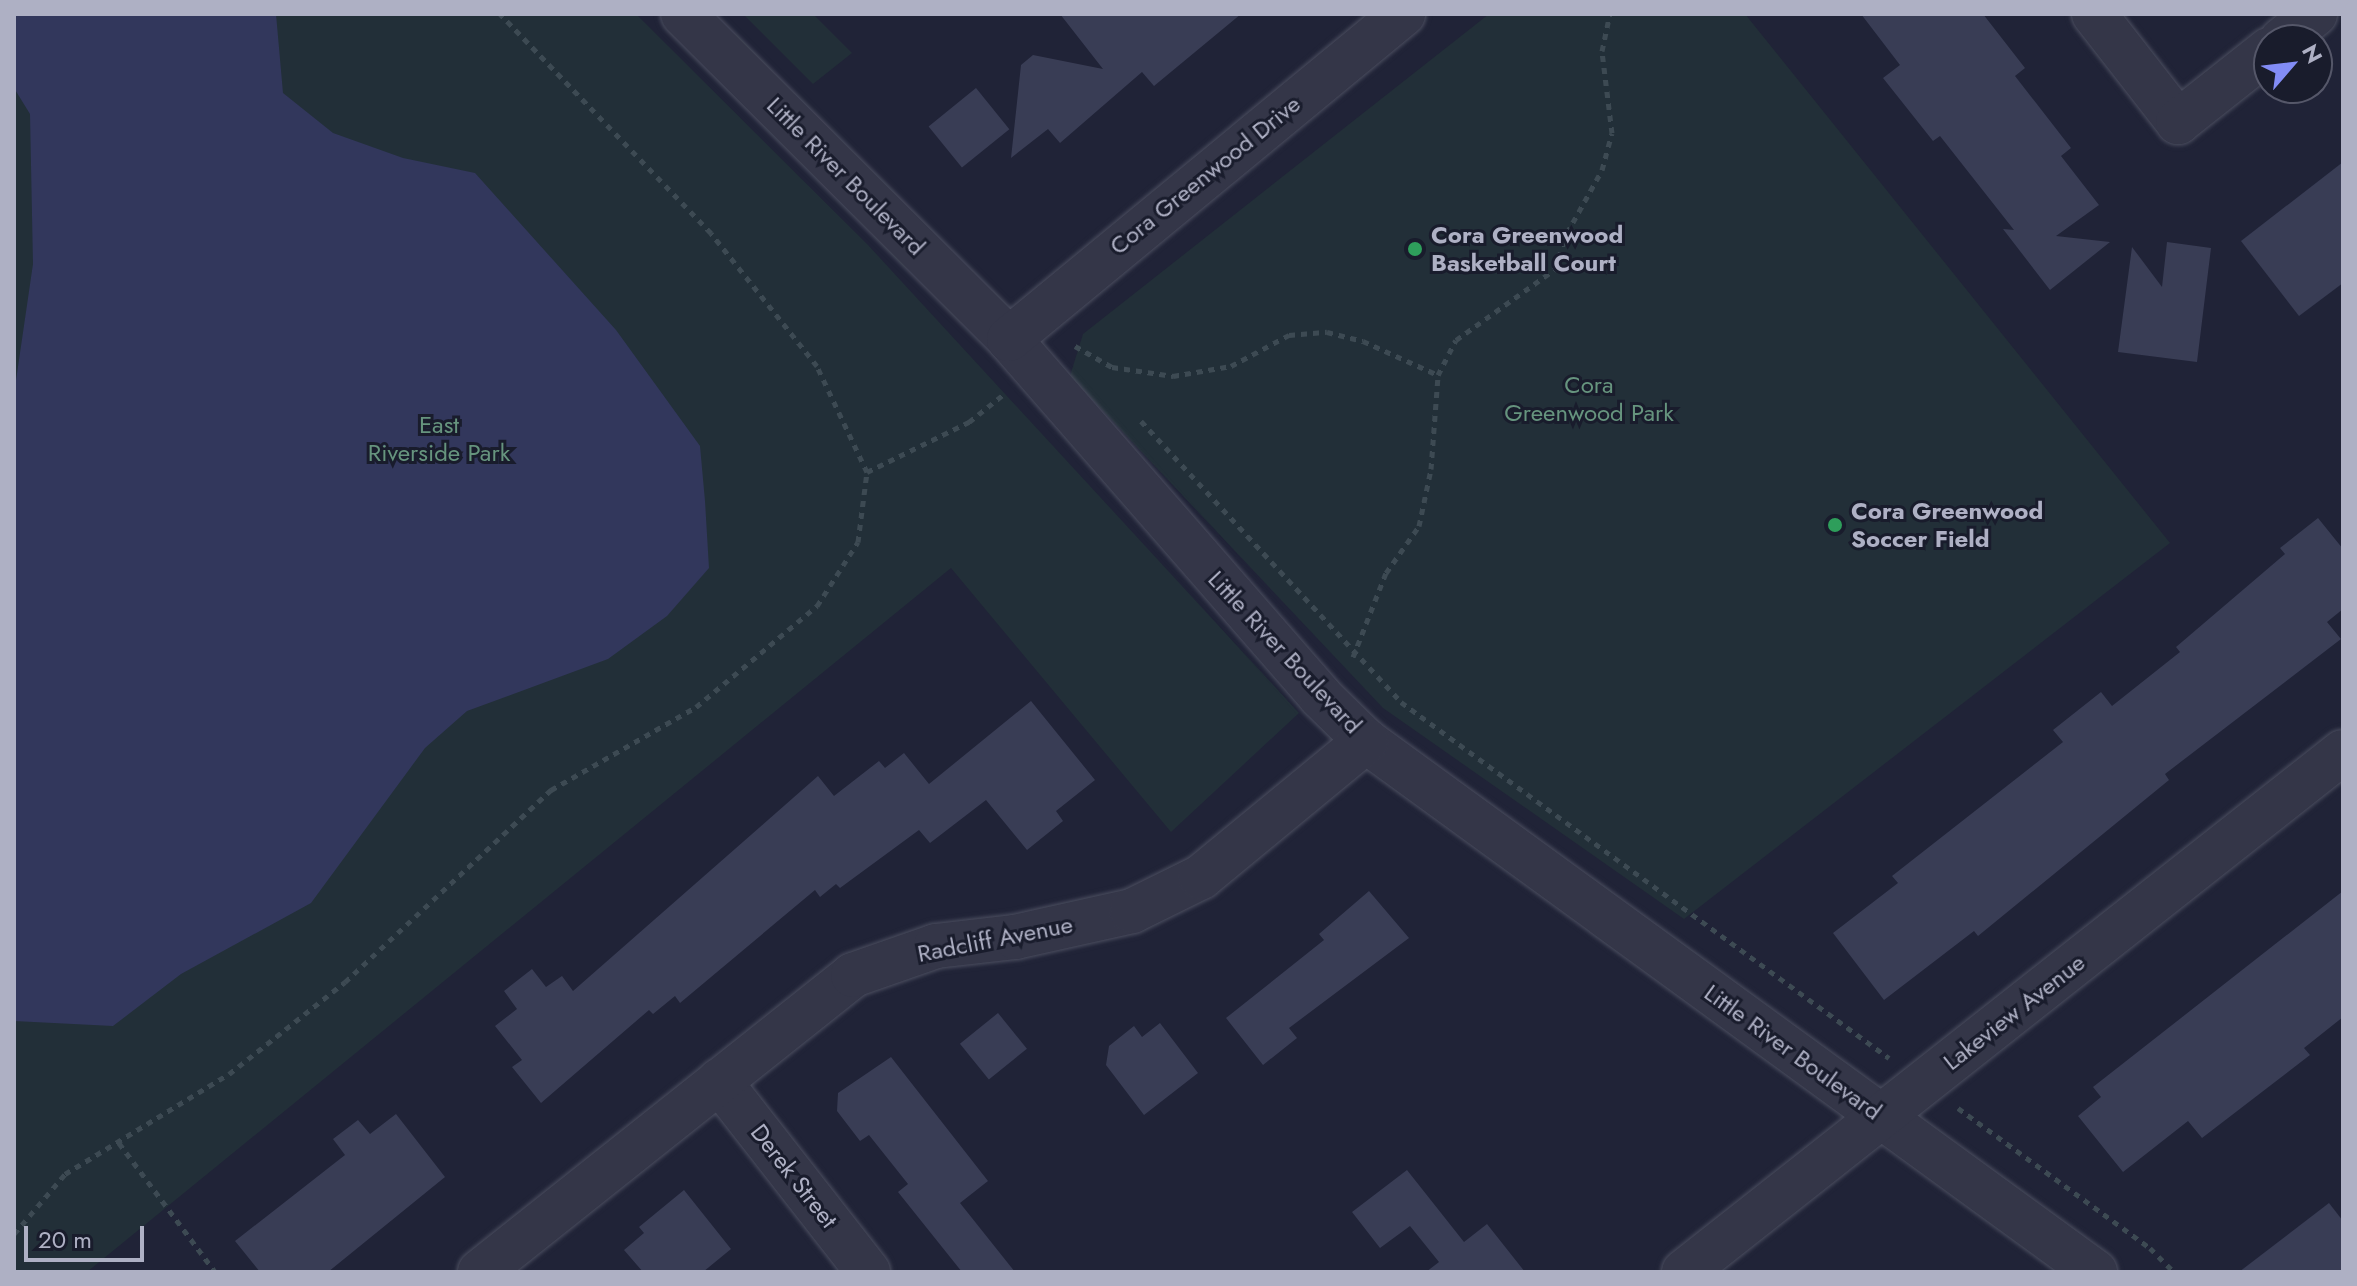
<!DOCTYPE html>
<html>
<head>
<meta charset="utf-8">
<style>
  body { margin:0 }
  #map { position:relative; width:2357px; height:1286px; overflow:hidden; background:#202337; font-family:Jost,sans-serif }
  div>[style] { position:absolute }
  .green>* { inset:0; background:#222f38 }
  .water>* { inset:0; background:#32375c }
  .building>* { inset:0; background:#393d55; transform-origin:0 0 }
  .path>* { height:5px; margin-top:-2.5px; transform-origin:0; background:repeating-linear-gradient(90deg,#3d4a53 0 6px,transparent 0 12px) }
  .roads { filter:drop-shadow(0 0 2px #4b4e5f) drop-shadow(0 0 2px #4b4e5f) }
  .minor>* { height:44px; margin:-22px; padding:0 22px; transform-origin:22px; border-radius:22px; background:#343648 }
  .dots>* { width:22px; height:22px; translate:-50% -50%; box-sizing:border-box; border:4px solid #191c2c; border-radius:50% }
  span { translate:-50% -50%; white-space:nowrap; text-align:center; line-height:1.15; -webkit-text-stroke:6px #191c2c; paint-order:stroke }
  .street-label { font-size:24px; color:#aeb0c4 }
  .poi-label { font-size:24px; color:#aeb0c4; font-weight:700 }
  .left { translate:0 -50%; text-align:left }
  .park-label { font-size:24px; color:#66947e }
  .frame { position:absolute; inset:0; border:16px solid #aeb0c4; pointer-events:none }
  .north { position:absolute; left:2253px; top:24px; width:80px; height:80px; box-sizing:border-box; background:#191c2c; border:2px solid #555769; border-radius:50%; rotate:62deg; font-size:22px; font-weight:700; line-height:32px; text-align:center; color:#aeb0c4 }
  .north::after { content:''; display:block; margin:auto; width:28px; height:36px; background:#828cf6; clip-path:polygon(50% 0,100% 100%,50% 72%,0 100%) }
  .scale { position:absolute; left:24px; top:1226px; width:120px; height:36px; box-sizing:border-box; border:4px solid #aeb0c4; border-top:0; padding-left:10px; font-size:24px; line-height:28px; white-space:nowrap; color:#aeb0c4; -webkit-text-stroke:6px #191c2c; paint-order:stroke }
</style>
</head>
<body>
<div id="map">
  <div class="green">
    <i style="clip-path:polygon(14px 14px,636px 14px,868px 245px,1299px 713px,1171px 832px,951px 568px,87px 1272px,14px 1272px)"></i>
    <i style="clip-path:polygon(743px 14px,813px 14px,852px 53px,813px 84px)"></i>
    <i style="clip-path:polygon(1489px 14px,1745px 14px,2170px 543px,1684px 919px,1383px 708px,1070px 376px,1083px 334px)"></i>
  </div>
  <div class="water">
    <i style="clip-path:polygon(14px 14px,276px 14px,283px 93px,333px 133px,403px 158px,475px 173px,616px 330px,700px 446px,705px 501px,709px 568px,667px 616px,608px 659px,467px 711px,425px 748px,311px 903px,181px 974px,113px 1026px,14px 1021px,14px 394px,33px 264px,30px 114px,14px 88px)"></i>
  </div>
  <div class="building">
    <i style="clip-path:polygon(1060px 14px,1241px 14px,1154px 86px,1142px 72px,1060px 143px,1048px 129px,1011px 158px,1021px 65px,1033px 55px,1103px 69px)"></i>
    <i style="clip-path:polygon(1861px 14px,1983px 14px,2025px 68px,2015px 76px,2071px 148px,2061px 156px,2099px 205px,2056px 236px,2110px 242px,2050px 290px,2003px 229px,2014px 230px,1940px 136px,1933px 141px,1883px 78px,1900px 65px)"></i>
    <i style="left:976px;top:88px;width:53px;height:61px;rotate:51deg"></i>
    <i style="clip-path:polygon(2343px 162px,2343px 283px,2299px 316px,2241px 241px)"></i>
    <i style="clip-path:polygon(2167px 242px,2211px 248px,2197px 362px,2118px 352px,2132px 247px,2162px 287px)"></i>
    <i style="clip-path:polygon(2318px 518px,2343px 549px,2343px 609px,2327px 622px,2341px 639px,2165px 774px,2169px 780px,1978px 936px,1974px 931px,1884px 1000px,1833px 933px,1898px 883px,1892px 876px,2063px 742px,2053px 730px,2101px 692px,2112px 706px,2180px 652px,2176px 647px,2285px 554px,2280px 548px)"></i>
    <i style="clip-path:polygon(1031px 701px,1095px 780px,1056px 811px,1063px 821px,1027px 850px,986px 800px,930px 843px,919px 830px,840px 888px,836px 884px,820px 897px,815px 890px,680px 1003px,675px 996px,653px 1014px,649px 1010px,541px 1103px,512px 1067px,522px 1060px,495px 1026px,517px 1009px,504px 991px,532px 969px,546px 987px,562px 976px,573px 991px,818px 776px,834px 796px,879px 761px,885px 768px,904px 753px,929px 784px)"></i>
    <i style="clip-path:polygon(1369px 891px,1409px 938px,1289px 1028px,1297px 1038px,1263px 1065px,1226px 1018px,1324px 940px,1319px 934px)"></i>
    <i style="clip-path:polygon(2343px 891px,2343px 1017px,2304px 1048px,2310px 1055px,2202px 1138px,2188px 1121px,2123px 1172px,2078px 1116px,2101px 1097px,2093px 1087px)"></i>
    <i style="left:998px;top:1013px;width:46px;height:49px;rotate:51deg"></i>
    <i style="clip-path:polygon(1160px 1023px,1198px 1073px,1144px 1115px,1106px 1065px,1109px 1046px,1134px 1026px,1142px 1037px)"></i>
    <i style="clip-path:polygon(891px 1057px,988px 1181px,960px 1203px,1015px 1272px,962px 1272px,898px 1192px,908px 1184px,869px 1135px,860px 1141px,837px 1111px,838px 1093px)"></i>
    <i style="clip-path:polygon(396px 1114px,445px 1177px,328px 1272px,260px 1272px,235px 1241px,345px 1155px,333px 1139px,358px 1120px,370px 1134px)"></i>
    <i style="clip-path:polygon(1407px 1170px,1464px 1242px,1487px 1224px,1525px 1272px,1426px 1272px,1439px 1262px,1410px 1226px,1380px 1248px,1352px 1212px)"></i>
    <i style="clip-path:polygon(684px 1190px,731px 1249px,703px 1272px,643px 1272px,624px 1250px,644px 1233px,639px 1227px)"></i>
    <i style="clip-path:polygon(2329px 1203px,2343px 1221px,2343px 1272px,2239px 1272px)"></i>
  </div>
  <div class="path">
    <i style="left:1075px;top:346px;width:43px;rotate:29.6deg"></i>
    <i style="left:1112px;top:367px;width:62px;rotate:8.4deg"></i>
    <i style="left:1173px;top:376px;width:59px;rotate:-9.8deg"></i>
    <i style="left:1231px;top:366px;width:66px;rotate:-28.1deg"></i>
    <i style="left:1289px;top:335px;width:38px;rotate:-5deg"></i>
    <i style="left:1327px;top:332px;width:37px;rotate:14deg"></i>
    <i style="left:1363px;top:341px;width:82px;rotate:24.4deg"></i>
    <i style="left:1141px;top:421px;width:383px;rotate:47.2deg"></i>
    <i style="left:1401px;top:702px;width:604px;rotate:36.11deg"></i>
    <i style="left:867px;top:472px;width:114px;rotate:-26.1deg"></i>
    <i style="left:969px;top:422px;width:45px;rotate:-38.7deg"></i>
    <i style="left:1353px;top:657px;width:90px;rotate:-68.6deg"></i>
    <i style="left:1386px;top:573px;width:57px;rotate:-54.9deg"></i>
    <i style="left:1419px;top:526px;width:58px;rotate:-78.1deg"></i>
    <i style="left:1431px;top:469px;width:94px;rotate:-85.7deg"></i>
    <i style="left:1438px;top:375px;width:39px;rotate:-63deg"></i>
    <i style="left:1456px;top:340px;width:122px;rotate:-35.6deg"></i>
    <i style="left:1555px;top:269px;width:38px;rotate:-72deg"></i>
    <i style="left:1567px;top:233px;width:72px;rotate:-60.9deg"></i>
    <i style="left:1602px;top:170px;width:38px;rotate:-75deg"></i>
    <i style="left:1612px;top:133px;width:83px;rotate:-97deg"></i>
    <i style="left:1602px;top:51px;width:38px;rotate:-78deg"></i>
    <i style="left:1958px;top:1108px;width:238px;rotate:36.1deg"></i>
    <i style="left:2150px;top:1248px;width:34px;rotate:45deg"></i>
    <i style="left:119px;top:1143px;width:161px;rotate:53.3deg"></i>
    <i style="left:14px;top:1234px;width:79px;rotate:-49.6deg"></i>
    <i style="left:65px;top:1174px;width:192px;rotate:-31.4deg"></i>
    <i style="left:229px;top:1074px;width:148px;rotate:-38.4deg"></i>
    <i style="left:345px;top:982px;width:282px;rotate:-43deg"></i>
    <i style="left:551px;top:790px;width:167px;rotate:-29.8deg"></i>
    <i style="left:696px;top:707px;width:158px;rotate:-39.9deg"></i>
    <i style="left:817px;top:606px;width:76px;rotate:-57.4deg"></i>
    <i style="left:858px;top:542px;width:71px;rotate:-82.7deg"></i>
    <i style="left:867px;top:472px;width:117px;rotate:-115.3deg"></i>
    <i style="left:817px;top:366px;width:170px;rotate:-128.6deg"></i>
    <i style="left:711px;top:233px;width:304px;rotate:-133.9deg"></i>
  </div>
  <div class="roads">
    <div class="minor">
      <i style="left:683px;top:14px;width:460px;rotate:44.9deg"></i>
      <i style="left:1009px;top:339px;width:475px;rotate:48.9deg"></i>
      <i style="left:1321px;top:697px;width:63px;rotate:44.4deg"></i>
      <i style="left:1366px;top:741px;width:902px;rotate:36.07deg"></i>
      <i style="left:2094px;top:14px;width:137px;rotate:52.1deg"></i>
      <i style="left:2178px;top:122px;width:116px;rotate:-38.4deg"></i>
      <i style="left:2282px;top:40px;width:42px;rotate:-38.2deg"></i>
      <i style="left:1009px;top:339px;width:511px;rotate:-39.52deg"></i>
      <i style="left:719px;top:1081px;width:242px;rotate:52deg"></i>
      <i style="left:480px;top:1272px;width:477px;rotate:-38.5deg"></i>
      <i style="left:853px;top:975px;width:88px;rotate:-19.3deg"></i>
      <i style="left:936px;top:946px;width:80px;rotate:-6.5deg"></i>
      <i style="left:1015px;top:937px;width:120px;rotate:-12.5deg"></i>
      <i style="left:1132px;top:911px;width:77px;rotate:-26.2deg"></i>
      <i style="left:1201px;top:877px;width:214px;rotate:-39.5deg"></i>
      <i style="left:1684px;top:1272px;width:839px;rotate:-38.28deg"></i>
    </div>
  </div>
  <div class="dots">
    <i style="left:1415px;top:249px;background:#2e9e5b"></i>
    <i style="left:1835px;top:525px;background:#2e9e5b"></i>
  </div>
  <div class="street-label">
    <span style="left:1205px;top:175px;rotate:-39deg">Cora Greenwood Drive</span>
    <span style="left:846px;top:176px;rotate:45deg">Little River Boulevard</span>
    <span style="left:1285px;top:652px;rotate:47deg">Little River Boulevard</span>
    <span style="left:995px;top:939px;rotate:-11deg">Radcliff Avenue</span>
    <span style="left:2014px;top:1012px;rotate:-38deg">Lakeview Avenue</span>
    <span style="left:1793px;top:1052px;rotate:36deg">Little River Boulevard</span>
    <span style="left:794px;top:1176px;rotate:52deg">Derek Street</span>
  </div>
  <div class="poi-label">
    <span class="left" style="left:1431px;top:249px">Cora Greenwood<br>Basketball Court</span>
    <span class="left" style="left:1851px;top:525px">Cora Greenwood<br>Soccer Field</span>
  </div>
  <div class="park-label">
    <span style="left:1589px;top:399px">Cora<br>Greenwood Park</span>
    <span style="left:439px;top:439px">East<br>Riverside Park</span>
  </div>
  <div class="frame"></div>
  <div class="north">N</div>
  <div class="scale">20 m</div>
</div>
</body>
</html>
